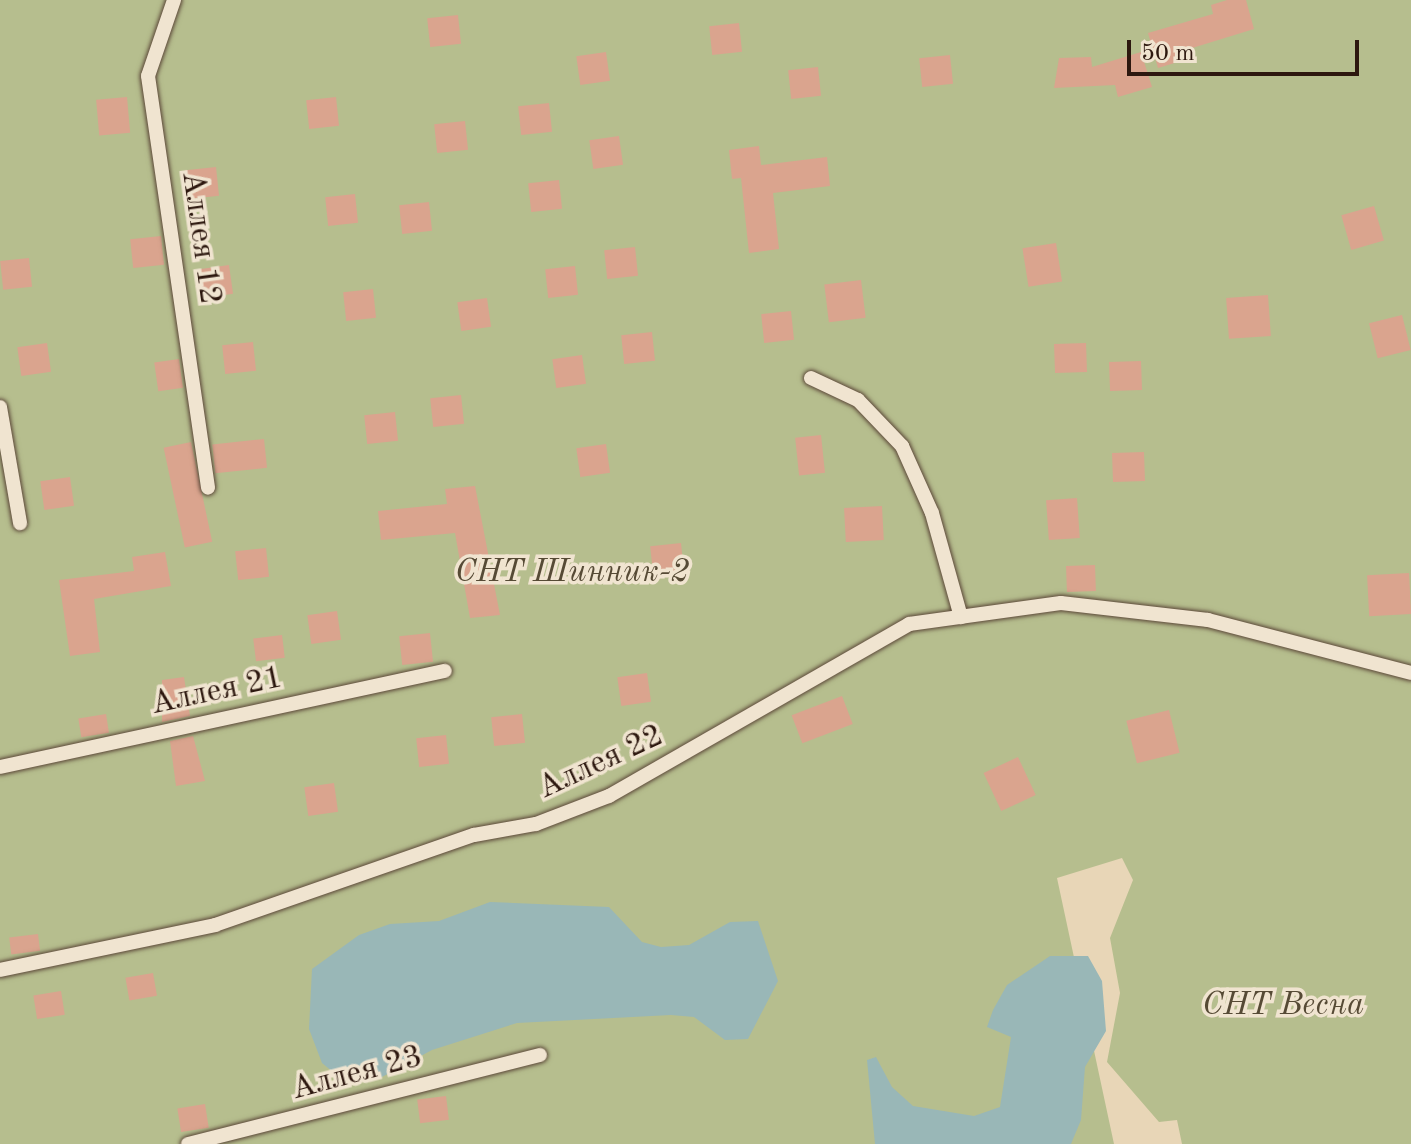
<!DOCTYPE html>
<html>
<head>
<meta charset="utf-8">
<style>
  body { margin:0 }
  #map { position:relative; width:1411px; height:1144px; overflow:hidden; background:#e8d6b7; font-family:"Old Standard TT",serif }
  div>[style] { position:absolute }
  .green>* { inset:0; background:#b6be8e }
  .water>* { inset:0; background:#99b7b7 }
  .building>* { inset:0; background:#daa48e; transform-origin:0 0 }
  .roads { filter:drop-shadow(0 0 2px #5c4839) drop-shadow(0 0 2px #5c4839) }
  .service>* { height:14px; margin:-7px; padding:0 7px; transform-origin:7px; border-radius:7px; background:#f0e4d0 }
  span { translate:-50% -50%; white-space:nowrap; text-align:center; line-height:1.15; -webkit-text-stroke:7px #f0e4d0; paint-order:stroke }
  .street-label { font-size:32px; color:#2d180f }
  .park-label { font-size:32px; color:#564a35; font-style:italic }
  .scale { position:absolute; left:1127px; top:40px; width:232px; height:36px; box-sizing:border-box; border:4px solid #2d180f; border-top:0; padding-left:10px; font-size:24px; line-height:28px; white-space:nowrap; color:#2d180f; -webkit-text-stroke:6px #f0e4d0; paint-order:stroke }
</style>
</head>
<body>
<div id="map">
  <div class="green">
    <i style="clip-path:polygon(0 0,1411px 0,1411px 1144px,1182px 1144px,1177px 1120px,1159px 1122px,1107px 1062px,1120px 993px,1110px 938px,1133px 880px,1122px 858px,1057px 878px,1114px 1144px,0 1144px)"></i>
  </div>
  <div class="water">
    <i style="clip-path:polygon(490px 902px,609px 907px,642px 942px,661px 947px,689px 945px,730px 922px,758px 921px,778px 981px,748px 1039px,725px 1040px,694px 1017px,671px 1015px,517px 1023px,432px 1050px,380px 1078px,345px 1082px,322px 1063px,309px 1029px,312px 969px,359px 935px,390px 924px,439px 921px)"></i>
    <i style="clip-path:polygon(1050px 956px,1088px 956px,1102px 981px,1106px 1031px,1085px 1067px,1081px 1120px,1071px 1144px,875px 1144px,867px 1060px,876px 1057px,892px 1087px,913px 1106px,974px 1116px,1000px 1107px,1011px 1037px,987px 1027px,993px 1010px,1007px 985px)"></i>
  </div>
  <div class="building">
    <i style="clip-path:polygon(1227px 0,1246px 0,1254px 29px,1189px 49px,1191px 58px,1158px 68px,1148px 33px,1213px 14px,1211px 5px)"></i>
    <i style="left:458px;top:15px;width:29px;height:31px;rotate:84deg"></i>
    <i style="left:739px;top:23px;width:29px;height:30px;rotate:84deg"></i>
    <i style="left:606px;top:52px;width:29px;height:30px;rotate:82deg"></i>
    <i style="clip-path:polygon(1141px 52px,1152px 87px,1118px 97px,1115px 85px,1054px 88px,1059px 58px,1091px 57px,1092px 67px)"></i>
    <i style="left:950px;top:55px;width:29px;height:31px;rotate:84deg"></i>
    <i style="left:818px;top:67px;width:29px;height:30px;rotate:84deg"></i>
    <i style="left:127px;top:97px;width:36px;height:31px;rotate:85deg"></i>
    <i style="left:336px;top:97px;width:29px;height:30px;rotate:84deg"></i>
    <i style="left:549px;top:103px;width:29px;height:31px;rotate:84deg"></i>
    <i style="left:465px;top:121px;width:29px;height:31px;rotate:84deg"></i>
    <i style="left:619px;top:136px;width:29px;height:30px;rotate:82deg"></i>
    <i style="clip-path:polygon(759px 146px,761px 165px,827px 157px,830px 186px,773px 193px,779px 249px,749px 253px,741px 178px,732px 179px,729px 150px)"></i>
    <i style="left:216px;top:167px;width:29px;height:31px;rotate:84deg"></i>
    <i style="left:559px;top:180px;width:29px;height:31px;rotate:84deg"></i>
    <i style="left:355px;top:194px;width:29px;height:30px;rotate:84deg"></i>
    <i style="left:429px;top:202px;width:29px;height:30px;rotate:84deg"></i>
    <i style="left:1374px;top:206px;width:36px;height:34px;rotate:74deg"></i>
    <i style="left:161px;top:236px;width:29px;height:31px;rotate:84deg"></i>
    <i style="left:1056px;top:243px;width:39px;height:34px;rotate:81deg"></i>
    <i style="left:635px;top:247px;width:29px;height:31px;rotate:84deg"></i>
    <i style="left:29px;top:258px;width:29px;height:29px;rotate:84deg"></i>
    <i style="left:229px;top:265px;width:29px;height:30px;rotate:82deg"></i>
    <i style="left:575px;top:266px;width:29px;height:30px;rotate:84deg"></i>
    <i style="left:861px;top:280px;width:38px;height:37px;rotate:83deg"></i>
    <i style="left:373px;top:289px;width:29px;height:30px;rotate:84deg"></i>
    <i style="left:1268px;top:295px;width:41px;height:42px;rotate:86deg"></i>
    <i style="left:487px;top:298px;width:29px;height:30px;rotate:82deg"></i>
    <i style="left:791px;top:311px;width:29px;height:30px;rotate:84deg"></i>
    <i style="left:1402px;top:315px;width:36px;height:34px;rotate:76deg"></i>
    <i style="left:652px;top:332px;width:29px;height:31px;rotate:84deg"></i>
    <i style="left:253px;top:342px;width:29px;height:31px;rotate:84deg"></i>
    <i style="left:47px;top:343px;width:29px;height:30px;rotate:82deg"></i>
    <i style="left:1086px;top:343px;width:29px;height:32px;rotate:88deg"></i>
    <i style="left:582px;top:355px;width:29px;height:30px;rotate:82deg"></i>
    <i style="left:179px;top:359px;width:29px;height:25px;rotate:82deg"></i>
    <i style="left:1141px;top:361px;width:29px;height:32px;rotate:88deg"></i>
    <i style="left:461px;top:395px;width:29px;height:31px;rotate:84deg"></i>
    <i style="left:395px;top:412px;width:29px;height:31px;rotate:84deg"></i>
    <i style="left:821px;top:435px;width:38px;height:26px;rotate:84deg"></i>
    <i style="left:264px;top:439px;width:29px;height:52px;rotate:84deg"></i>
    <i style="left:191px;top:442px;width:102px;height:28px;rotate:78deg"></i>
    <i style="left:606px;top:444px;width:29px;height:30px;rotate:82deg"></i>
    <i style="left:1144px;top:452px;width:29px;height:32px;rotate:88deg"></i>
    <i style="left:70px;top:477px;width:29px;height:30px;rotate:82deg"></i>
    <i style="clip-path:polygon(475px 486px,500px 615px,470px 618px,455px 533px,381px 540px,378px 511px,447px 504px,445px 489px)"></i>
    <i style="left:1077px;top:498px;width:40px;height:31px;rotate:86deg"></i>
    <i style="left:882px;top:506px;width:34px;height:38px;rotate:87deg"></i>
    <i style="left:681px;top:543px;width:29px;height:31px;rotate:84deg"></i>
    <i style="left:266px;top:548px;width:29px;height:31px;rotate:84deg"></i>
    <i style="clip-path:polygon(165px 552px,171px 586px,94px 599px,100px 652px,70px 656px,59px 580px,134px 571px,132px 557px)"></i>
    <i style="left:1095px;top:565px;width:26px;height:29px;rotate:88deg"></i>
    <i style="left:1409px;top:573px;width:41px;height:42px;rotate:87deg"></i>
    <i style="left:337px;top:611px;width:29px;height:30px;rotate:82deg"></i>
    <i style="left:430px;top:633px;width:29px;height:31px;rotate:84deg"></i>
    <i style="left:282px;top:635px;width:23px;height:29px;rotate:83deg"></i>
    <i style="left:647px;top:673px;width:29px;height:30px;rotate:82deg"></i>
    <i style="clip-path:polygon(184px 677px,190px 716px,162px 722px,162px 680px)"></i>
    <i style="left:842px;top:696px;width:30px;height:54px;rotate:69deg"></i>
    <i style="left:1169px;top:710px;width:44px;height:44px;rotate:76deg"></i>
    <i style="left:106px;top:714px;width:19px;height:28px;rotate:81deg"></i>
    <i style="left:522px;top:714px;width:29px;height:31px;rotate:84deg"></i>
    <i style="left:446px;top:735px;width:29px;height:30px;rotate:84deg"></i>
    <i style="clip-path:polygon(193px 736px,205px 781px,176px 786px,170px 741px)"></i>
    <i style="left:1018px;top:757px;width:42px;height:38px;rotate:65deg"></i>
    <i style="left:334px;top:783px;width:29px;height:30px;rotate:82deg"></i>
    <i style="left:38px;top:934px;width:17px;height:29px;rotate:83deg"></i>
    <i style="left:153px;top:973px;width:23px;height:28px;rotate:80deg"></i>
    <i style="left:61px;top:991px;width:24px;height:28px;rotate:81deg"></i>
    <i style="left:446px;top:1096px;width:24px;height:29px;rotate:83deg"></i>
    <i style="left:205px;top:1104px;width:24px;height:28px;rotate:81deg"></i>
  </div>
  <div class="roads">
    <div class="service">
      <i style="left:174px;top:0;width:80px;rotate:108.9deg"></i>
      <i style="left:148px;top:76px;width:416px;rotate:81.7deg"></i>
      <i style="left:811px;top:378px;width:52px;rotate:25.1deg"></i>
      <i style="left:858px;top:400px;width:64px;rotate:46.3deg"></i>
      <i style="left:902px;top:446px;width:73px;rotate:65.9deg"></i>
      <i style="left:932px;top:513px;width:108px;rotate:74.4deg"></i>
      <i style="left:0;top:407px;width:118px;rotate:80.2deg"></i>
      <i style="left:0;top:767px;width:455px;rotate:-12.2deg"></i>
      <i style="left:0;top:970px;width:220px;rotate:-11.8deg"></i>
      <i style="left:215px;top:925px;width:274px;rotate:-19.2deg"></i>
      <i style="left:474px;top:835px;width:63px;rotate:-10.1deg"></i>
      <i style="left:536px;top:824px;width:78px;rotate:-21deg"></i>
      <i style="left:609px;top:796px;width:346px;rotate:-29.8deg"></i>
      <i style="left:909px;top:624px;width:153px;rotate:-7.9deg"></i>
      <i style="left:1061px;top:603px;width:148px;rotate:6.6deg"></i>
      <i style="left:1208px;top:620px;width:210px;rotate:14.6deg"></i>
      <i style="left:188px;top:1144px;width:363px;rotate:-14.2deg"></i>
    </div>
  </div>
  <div class="street-label">
    <span style="left:200px;top:238px;rotate:82deg">Аллея 12</span>
    <span style="left:217px;top:692px;rotate:-12deg">Аллея 21</span>
    <span style="left:601px;top:763px;rotate:-25deg">Аллея 22</span>
    <span style="left:357px;top:1074px;rotate:-15deg">Аллея 23</span>
  </div>
  <div class="park-label">
    <span style="left:572px;top:573px">СНТ Шинник-2</span>
    <span style="left:1283px;top:1006px">СНТ Весна</span>
  </div>
  <div class="scale">50 m</div>
</div>
</body>
</html>
